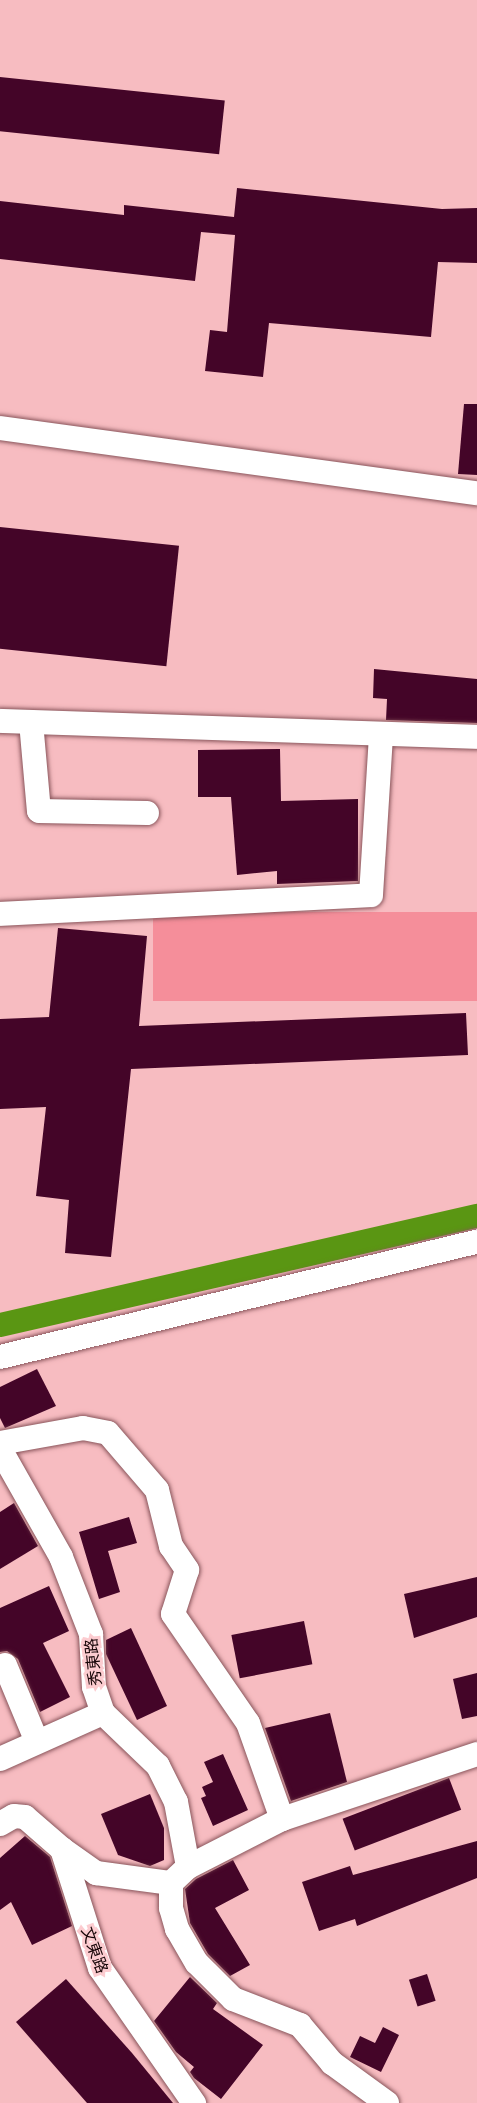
<!DOCTYPE html>
<html>
<head>
<meta charset="utf-8">
<style>
  body { margin:0 }
  #map { position:relative; width:477px; height:2103px; overflow:hidden; background:#f7bcc1; font-family:"Noto Sans","Noto Sans TC",sans-serif }
  div>[style] { position:absolute }
  .green>* { inset:0; background:#f58e9a; transform-origin:0 0 }
  .canal>* { height:24px; margin:-12px; padding:0 12px; transform-origin:12px; border-radius:12px; background:#5a9613 }
  .building>* { inset:0; background:#440528; transform-origin:0 0 }
  .roads { filter:drop-shadow(0 0 2px #89555b) drop-shadow(0 0 2px #89555b) }
  .minor>* { height:24px; margin:-12px; padding:0 12px; transform-origin:12px; border-radius:12px; background:#fff }
  span { translate:-50% -50%; white-space:nowrap; text-align:center; line-height:1.15; -webkit-text-stroke:6px #fcccd0; paint-order:stroke }
  .street-label { font-size:16px; color:#180608 }
</style>
</head>
<body>
<div id="map">
  <div class="green">
    <i style="left:477px;top:912px;width:89px;height:324px;rotate:90deg"></i>
  </div>
  <div class="canal">
    <i style="left:0;top:1325px;width:489px;rotate:-12.9deg"></i>
  </div>
  <div class="building">
    <i style="left:0;top:77px;width:226px;height:54px;rotate:6deg"></i>
    <i style="clip-path:polygon(237px 188px,442px 209px,477px 208px,477px 263px,438px 262px,431px 337px,269px 323px,263px 377px,205px 371px,210px 330px,227px 332px,235px 235px,201px 232px,195px 281px,0 259px,0 201px,124px 215px,124px 205px,234px 217px)"></i>
    <i style="clip-path:polygon(464px 404px,477px 404px,477px 475px,458px 474px)"></i>
    <i style="left:0;top:527px;width:180px;height:121px;rotate:6deg"></i>
    <i style="clip-path:polygon(374px 669px,477px 679px,477px 723px,386px 720px,387px 699px,373px 698px)"></i>
    <i style="clip-path:polygon(280px 749px,281px 801px,358px 799px,358px 881px,277px 884px,277px 871px,237px 875px,231px 797px,198px 797px,198px 750px)"></i>
    <i style="clip-path:polygon(58px 928px,147px 936px,139px 1026px,466px 1013px,468px 1055px,131px 1069px,111px 1257px,65px 1253px,69px 1200px,36px 1196px,46px 1107px,0 1109px,0 1019px,49px 1017px)"></i>
    <i style="clip-path:polygon(37px 1369px,56px 1406px,5px 1428px,0 1418px,0 1387px)"></i>
    <i style="clip-path:polygon(14px 1503px,38px 1546px,0 1569px,0 1512px)"></i>
    <i style="clip-path:polygon(129px 1517px,137px 1543px,108px 1551px,120px 1592px,99px 1599px,79px 1532px)"></i>
    <i style="clip-path:polygon(477px 1577px,477px 1617px,414px 1638px,404px 1594px)"></i>
    <i style="clip-path:polygon(49px 1586px,69px 1631px,43px 1643px,70px 1697px,40px 1712px,18px 1659px,7px 1651px,0 1652px,0 1608px)"></i>
    <i style="left:304px;top:1621px;width:44px;height:74px;rotate:79deg"></i>
    <i style="clip-path:polygon(131px 1628px,167px 1706px,137px 1720px,106px 1654px,106px 1640px)"></i>
    <i style="clip-path:polygon(477px 1673px,477px 1716px,462px 1719px,453px 1679px)"></i>
    <i style="clip-path:polygon(330px 1713px,347px 1782px,291px 1801px,265px 1728px)"></i>
    <i style="clip-path:polygon(223px 1754px,248px 1810px,213px 1826px,201px 1798px,206px 1796px,202px 1787px,213px 1782px,204px 1762px)"></i>
    <i style="left:449px;top:1778px;width:34px;height:114px;rotate:69deg"></i>
    <i style="clip-path:polygon(150px 1794px,164px 1828px,164px 1860px,150px 1866px,118px 1855px,101px 1814px)"></i>
    <i style="clip-path:polygon(25px 1836px,50px 1857px,72px 1926px,32px 1945px,11px 1902px,0 1910px,0 1858px)"></i>
    <i style="clip-path:polygon(477px 1841px,477px 1878px,357px 1926px,355px 1919px,319px 1931px,302px 1882px,350px 1866px,353px 1875px)"></i>
    <i style="clip-path:polygon(233px 1860px,249px 1890px,215px 1908px,250px 1965px,230px 1976px,208px 1954px,190px 1923px,185px 1889px,196px 1879px)"></i>
    <i style="left:427px;top:1974px;width:28px;height:19px;rotate:72deg"></i>
    <i style="clip-path:polygon(190px 1977px,217px 2003px,213px 2009px,263px 2045px,221px 2099px,194px 2078px,190px 2072px,194px 2067px,176px 2052px,154px 2021px)"></i>
    <i style="clip-path:polygon(66px 1979px,132px 2053px,173px 2103px,87px 2103px,16px 2022px)"></i>
    <i style="clip-path:polygon(383px 2027px,399px 2035px,381px 2072px,350px 2057px,360px 2036px,375px 2043px)"></i>
  </div>
  <div class="roads">
    <div class="minor">
      <i style="left:0;top:428px;width:481px;rotate:7.8deg"></i>
      <i style="left:0;top:721px;width:477px;rotate:1.9deg"></i>
      <i style="left:31px;top:722px;width:89px;rotate:84.9deg"></i>
      <i style="left:39px;top:811px;width:108px;rotate:1.1deg"></i>
      <i style="left:0;top:914px;width:371px;rotate:-2.9deg"></i>
      <i style="left:371px;top:895px;width:160px;rotate:-86.4deg"></i>
      <i style="left:0;top:1357px;width:491px;rotate:-13.6deg"></i>
      <i style="left:0;top:1443px;width:84px;rotate:-10.2deg"></i>
      <i style="left:83px;top:1428px;width:25px;rotate:11deg"></i>
      <i style="left:108px;top:1433px;width:75px;rotate:49.3deg"></i>
      <i style="left:157px;top:1490px;width:58px;rotate:76deg"></i>
      <i style="left:171px;top:1546px;width:29px;rotate:56deg"></i>
      <i style="left:187px;top:1570px;width:46px;rotate:107.7deg"></i>
      <i style="left:173px;top:1614px;width:132px;rotate:55.5deg"></i>
      <i style="left:248px;top:1723px;width:102px;rotate:70.5deg"></i>
      <i style="left:0;top:1449px;width:124px;rotate:60.5deg"></i>
      <i style="left:61px;top:1557px;width:83px;rotate:68.7deg"></i>
      <i style="left:91px;top:1634px;width:53px;rotate:86.8deg"></i>
      <i style="left:94px;top:1687px;width:28px;rotate:71deg"></i>
      <i style="left:103px;top:1713px;width:76px;rotate:43.9deg"></i>
      <i style="left:158px;top:1766px;width:40px;rotate:63.4deg"></i>
      <i style="left:176px;top:1802px;width:66px;rotate:79.5deg"></i>
      <i style="left:188px;top:1867px;width:23px;rotate:137deg"></i>
      <i style="left:171px;top:1883px;width:25px;rotate:90deg"></i>
      <i style="left:171px;top:1908px;width:22px;rotate:74deg"></i>
      <i style="left:177px;top:1929px;width:39px;rotate:60deg"></i>
      <i style="left:197px;top:1963px;width:51px;rotate:45deg"></i>
      <i style="left:233px;top:1999px;width:72px;rotate:21.2deg"></i>
      <i style="left:300px;top:2025px;width:50px;rotate:49.9deg"></i>
      <i style="left:332px;top:2063px;width:68px;rotate:36deg"></i>
      <i style="left:5px;top:1665px;width:83px;rotate:67.4deg"></i>
      <i style="left:0;top:1759px;width:113px;rotate:-24.1deg"></i>
      <i style="left:0;top:1824px;width:16px;rotate:-30deg"></i>
      <i style="left:14px;top:1816px;width:11px;rotate:5deg"></i>
      <i style="left:25px;top:1817px;width:49px;rotate:40.9deg"></i>
      <i style="left:62px;top:1849px;width:125px;rotate:72.3deg"></i>
      <i style="left:100px;top:1968px;width:165px;rotate:55.2deg"></i>
      <i style="left:62px;top:1849px;width:42px;rotate:35.2deg"></i>
      <i style="left:96px;top:1873px;width:76px;rotate:7.6deg"></i>
      <i style="left:188px;top:1867px;width:106px;rotate:-27.1deg"></i>
      <i style="left:282px;top:1819px;width:206px;rotate:-18.4deg"></i>
    </div>
  </div>
  <div class="street-label">
    <span style="left:93px;top:1662px;rotate:-96deg">秀東路</span>
    <span style="left:95px;top:1950px;rotate:70deg">文東路</span>
  </div>
</div>
</body>
</html>
